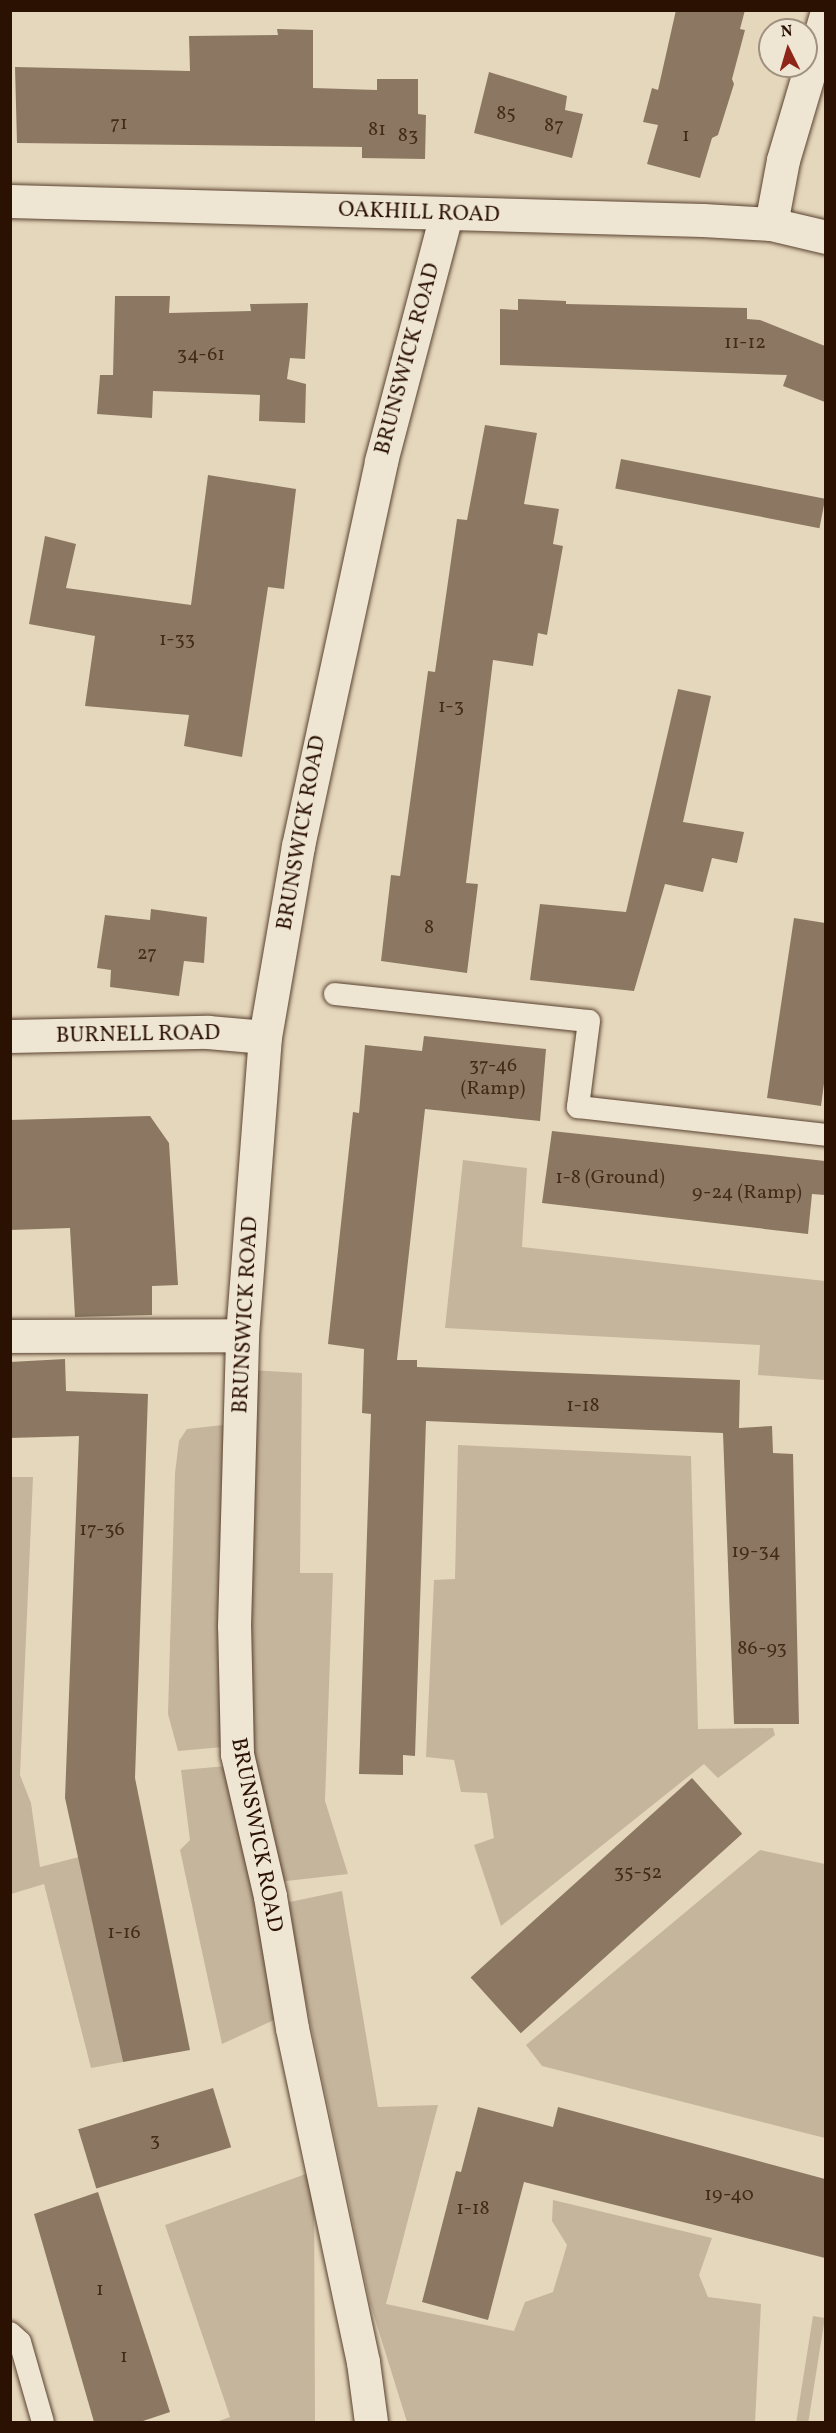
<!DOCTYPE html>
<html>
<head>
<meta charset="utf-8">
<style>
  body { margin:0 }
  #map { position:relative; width:836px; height:2433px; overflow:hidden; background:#e5d7bc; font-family:Vollkorn,serif }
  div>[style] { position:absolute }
  .green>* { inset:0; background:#c5b59c; transform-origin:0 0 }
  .building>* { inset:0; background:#8c7862; transform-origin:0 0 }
  .roads { filter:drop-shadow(0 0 2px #5a4230) drop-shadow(0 0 2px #5a4230) }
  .lane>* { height:22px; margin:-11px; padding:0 11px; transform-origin:11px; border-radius:11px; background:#eee5d3 }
  .street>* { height:33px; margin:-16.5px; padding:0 16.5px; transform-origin:16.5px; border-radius:16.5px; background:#eee5d3 }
  .secondary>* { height:33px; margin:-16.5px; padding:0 16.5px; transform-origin:16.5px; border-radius:16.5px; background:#eee5d3 }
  span { translate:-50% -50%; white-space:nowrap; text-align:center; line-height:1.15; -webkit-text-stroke:4.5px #eee5d3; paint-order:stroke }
  .number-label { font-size:20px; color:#432b19 }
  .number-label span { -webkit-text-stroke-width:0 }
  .street-label { font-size:22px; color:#2b1101 }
  .frame { position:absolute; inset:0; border:12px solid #2b1101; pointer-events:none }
  .north { position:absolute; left:758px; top:18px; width:60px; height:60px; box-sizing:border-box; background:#eee5d3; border:2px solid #a0907f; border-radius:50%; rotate:355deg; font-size:16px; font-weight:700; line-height:24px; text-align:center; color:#2b1101 }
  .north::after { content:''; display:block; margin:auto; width:21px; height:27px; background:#8f2418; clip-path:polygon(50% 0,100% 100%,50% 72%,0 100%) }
</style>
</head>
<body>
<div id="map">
  <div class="green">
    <i style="clip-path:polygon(463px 1160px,527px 1168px,522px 1247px,825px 1281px,825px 1380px,758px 1375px,760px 1345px,445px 1328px)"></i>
    <i style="clip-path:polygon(250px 1370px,302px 1373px,300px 1573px,333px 1573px,325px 1801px,348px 1874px,278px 1882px,248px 1753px)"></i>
    <i style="clip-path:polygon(232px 1424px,223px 1747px,178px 1751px,168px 1714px,175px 1473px,179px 1441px,187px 1429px)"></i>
    <i style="clip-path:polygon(458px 1445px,691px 1456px,698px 1729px,773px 1728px,775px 1735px,718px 1778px,704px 1764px,501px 1926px,474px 1845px,494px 1838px,487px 1793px,461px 1792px,454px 1760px,426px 1757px,434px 1580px,455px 1579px)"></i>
    <i style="clip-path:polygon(11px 1477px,33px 1477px,20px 1775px,31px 1803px,40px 1867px,79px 1857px,123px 2062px,91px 2068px,44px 1884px,11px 1894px)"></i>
    <i style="clip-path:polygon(227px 1766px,260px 1899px,276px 2019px,222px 2044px,180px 1850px,190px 1840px,181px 1770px)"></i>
    <i style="clip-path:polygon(760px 1850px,825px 1864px,825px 2138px,542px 2066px,526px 2045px)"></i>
    <i style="clip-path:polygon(342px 1891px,378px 2107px,438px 2105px,386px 2304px,514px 2331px,525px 2302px,553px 2292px,567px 2245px,552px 2221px,553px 2200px,712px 2238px,699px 2275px,708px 2297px,761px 2304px,755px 2422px,407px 2422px,370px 2303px,285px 1903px)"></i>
    <i style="clip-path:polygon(314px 2171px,315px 2422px,216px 2422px,230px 2417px,165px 2225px)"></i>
    <i style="left:813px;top:2316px;width:12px;height:106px;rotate:9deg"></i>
  </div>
  <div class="building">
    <i style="clip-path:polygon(676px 10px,745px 10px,740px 29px,745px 30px,732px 79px,734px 84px,718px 135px,712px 138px,700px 178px,647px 164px,658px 125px,643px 122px,652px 88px,658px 90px)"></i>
    <i style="clip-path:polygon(277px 29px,313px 30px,313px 88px,377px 90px,377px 79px,418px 79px,418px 114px,426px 115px,425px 159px,362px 158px,362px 147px,17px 143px,15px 67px,190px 71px,189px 36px,278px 35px)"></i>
    <i style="clip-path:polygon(489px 72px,567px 96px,565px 110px,583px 114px,572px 158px,474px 133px)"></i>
    <i style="clip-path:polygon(115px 296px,170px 296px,169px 313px,251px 311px,250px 304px,308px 303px,305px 359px,290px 358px,287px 379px,306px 384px,305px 423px,259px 421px,260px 395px,153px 391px,152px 418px,97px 414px,100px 375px,113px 375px)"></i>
    <i style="clip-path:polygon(518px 299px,566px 301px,566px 304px,747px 308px,747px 319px,760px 320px,825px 346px,825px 402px,783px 386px,787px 375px,500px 365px,500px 309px,518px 310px)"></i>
    <i style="clip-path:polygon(485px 425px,537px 433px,524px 504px,559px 509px,553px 544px,563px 546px,547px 635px,538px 633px,533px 666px,493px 660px,466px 883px,478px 884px,467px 973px,381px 961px,391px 875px,400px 876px,428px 671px,435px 672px,457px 519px,467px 520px)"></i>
    <i style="left:621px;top:459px;width:208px;height:30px;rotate:11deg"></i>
    <i style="clip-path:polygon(208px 475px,296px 489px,284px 589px,268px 587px,242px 757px,184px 746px,189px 715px,85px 706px,95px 636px,29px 624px,45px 536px,76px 544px,66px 588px,191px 605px)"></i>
    <i style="clip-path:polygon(678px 689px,711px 696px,683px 822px,744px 832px,737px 863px,712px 858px,703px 892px,665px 884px,634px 991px,530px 980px,540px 904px,626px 912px)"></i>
    <i style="clip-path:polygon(151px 909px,207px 917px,204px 963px,184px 961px,179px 996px,110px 987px,111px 970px,97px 968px,105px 915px,150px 920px)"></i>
    <i style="clip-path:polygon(794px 918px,825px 923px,825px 1076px,821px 1106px,767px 1098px)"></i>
    <i style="clip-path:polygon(424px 1036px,546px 1049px,540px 1121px,425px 1109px,397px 1360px,417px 1360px,417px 1367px,740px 1380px,739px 1428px,772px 1426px,773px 1453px,793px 1454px,799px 1724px,734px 1724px,723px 1433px,426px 1421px,415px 1756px,403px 1755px,403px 1775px,359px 1774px,371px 1414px,362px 1413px,364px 1349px,328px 1344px,353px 1112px,359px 1113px,365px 1045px,422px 1051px)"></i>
    <i style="clip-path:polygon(150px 1116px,169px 1143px,178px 1285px,152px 1286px,152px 1315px,75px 1317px,70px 1228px,10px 1230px,10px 1120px)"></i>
    <i style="clip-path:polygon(552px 1131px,825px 1161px,825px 1195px,812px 1194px,808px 1234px,542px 1203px)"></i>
    <i style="clip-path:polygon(65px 1359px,66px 1391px,148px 1394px,135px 1778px,190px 2050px,123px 2062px,65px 1798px,79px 1436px,10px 1438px,10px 1362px)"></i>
    <i style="left:692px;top:1778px;width:75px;height:298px;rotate:48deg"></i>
    <i style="left:213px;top:2088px;width:62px;height:141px;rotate:73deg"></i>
    <i style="clip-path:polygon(478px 2107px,553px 2127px,558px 2107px,825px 2179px,825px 2258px,524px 2182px,488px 2320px,422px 2302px,456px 2171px,461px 2172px)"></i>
    <i style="clip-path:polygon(98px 2192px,170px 2412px,140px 2422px,94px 2422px,34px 2214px)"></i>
  </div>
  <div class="roads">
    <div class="lane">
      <i style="left:335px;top:994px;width:255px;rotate:6.1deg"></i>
      <i style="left:589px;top:1021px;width:87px;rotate:97.3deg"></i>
      <i style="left:578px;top:1107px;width:250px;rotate:6.4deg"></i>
      <i style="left:10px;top:2333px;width:13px;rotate:42deg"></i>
      <i style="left:20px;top:2342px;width:83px;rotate:74deg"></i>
    </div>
    <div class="street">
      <i style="left:771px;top:224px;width:65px;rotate:-79.4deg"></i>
      <i style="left:783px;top:160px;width:151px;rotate:-73.5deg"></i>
      <i style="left:10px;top:1036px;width:198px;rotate:-1.2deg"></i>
      <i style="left:208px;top:1032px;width:57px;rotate:5deg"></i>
      <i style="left:10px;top:1336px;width:232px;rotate:-0.2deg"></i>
      <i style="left:371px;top:2422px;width:61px;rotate:-97.6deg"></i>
      <i style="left:363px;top:2362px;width:341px;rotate:-102deg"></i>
      <i style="left:292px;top:2028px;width:134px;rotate:-99.5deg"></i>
      <i style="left:270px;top:1896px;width:146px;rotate:-103.1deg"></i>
      <i style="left:237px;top:1754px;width:128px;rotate:-91.3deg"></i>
      <i style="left:234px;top:1626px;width:291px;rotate:-88.4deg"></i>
      <i style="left:242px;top:1335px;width:299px;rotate:-85.6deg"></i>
      <i style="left:265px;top:1037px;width:194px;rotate:-80.2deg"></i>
      <i style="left:298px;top:846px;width:394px;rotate:-77.8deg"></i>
      <i style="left:381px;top:461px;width:254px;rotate:-75.2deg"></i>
    </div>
    <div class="secondary">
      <i style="left:10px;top:201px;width:693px;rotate:1.57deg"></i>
      <i style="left:703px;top:220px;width:68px;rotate:3.4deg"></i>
      <i style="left:771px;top:224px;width:57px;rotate:13.3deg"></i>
    </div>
  </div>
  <div class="number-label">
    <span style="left:506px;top:114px">85</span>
    <span style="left:119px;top:124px">71</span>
    <span style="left:554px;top:126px">87</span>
    <span style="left:377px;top:130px">81</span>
    <span style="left:408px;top:136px">83</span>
    <span style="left:686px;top:136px">1</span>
    <span style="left:745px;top:343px">11-12</span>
    <span style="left:201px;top:355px">34-61</span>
    <span style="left:177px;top:640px">1-33</span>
    <span style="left:451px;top:707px">1-3</span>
    <span style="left:429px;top:928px">8</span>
    <span style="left:147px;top:954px">27</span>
    <span style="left:493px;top:1078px">37-46<br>(Ramp)</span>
    <span style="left:610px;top:1178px">1-8 (Ground)</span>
    <span style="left:747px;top:1193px">9-24 (Ramp)</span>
    <span style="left:583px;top:1406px">1-18</span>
    <span style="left:102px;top:1530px">17-36</span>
    <span style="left:756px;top:1552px">19-34</span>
    <span style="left:762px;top:1649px">86-93</span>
    <span style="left:638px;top:1873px">35-52</span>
    <span style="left:124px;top:1933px">1-16</span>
    <span style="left:155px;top:2141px">3</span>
    <span style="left:729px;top:2195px">19-40</span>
    <span style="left:473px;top:2209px">1-18</span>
    <span style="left:100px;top:2290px">1</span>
    <span style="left:124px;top:2357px">1</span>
  </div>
  <div class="street-label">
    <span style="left:419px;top:213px;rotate:2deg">OAKHILL ROAD</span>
    <span style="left:408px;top:359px;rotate:-75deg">BRUNSWICK ROAD</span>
    <span style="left:302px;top:833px;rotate:-80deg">BRUNSWICK ROAD</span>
    <span style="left:138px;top:1035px;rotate:-1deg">BURNELL ROAD</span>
    <span style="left:246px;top:1315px;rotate:-87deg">BRUNSWICK ROAD</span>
    <span style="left:256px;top:1835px;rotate:79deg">BRUNSWICK ROAD</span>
  </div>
  <div class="frame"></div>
  <div class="north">N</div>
</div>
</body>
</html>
